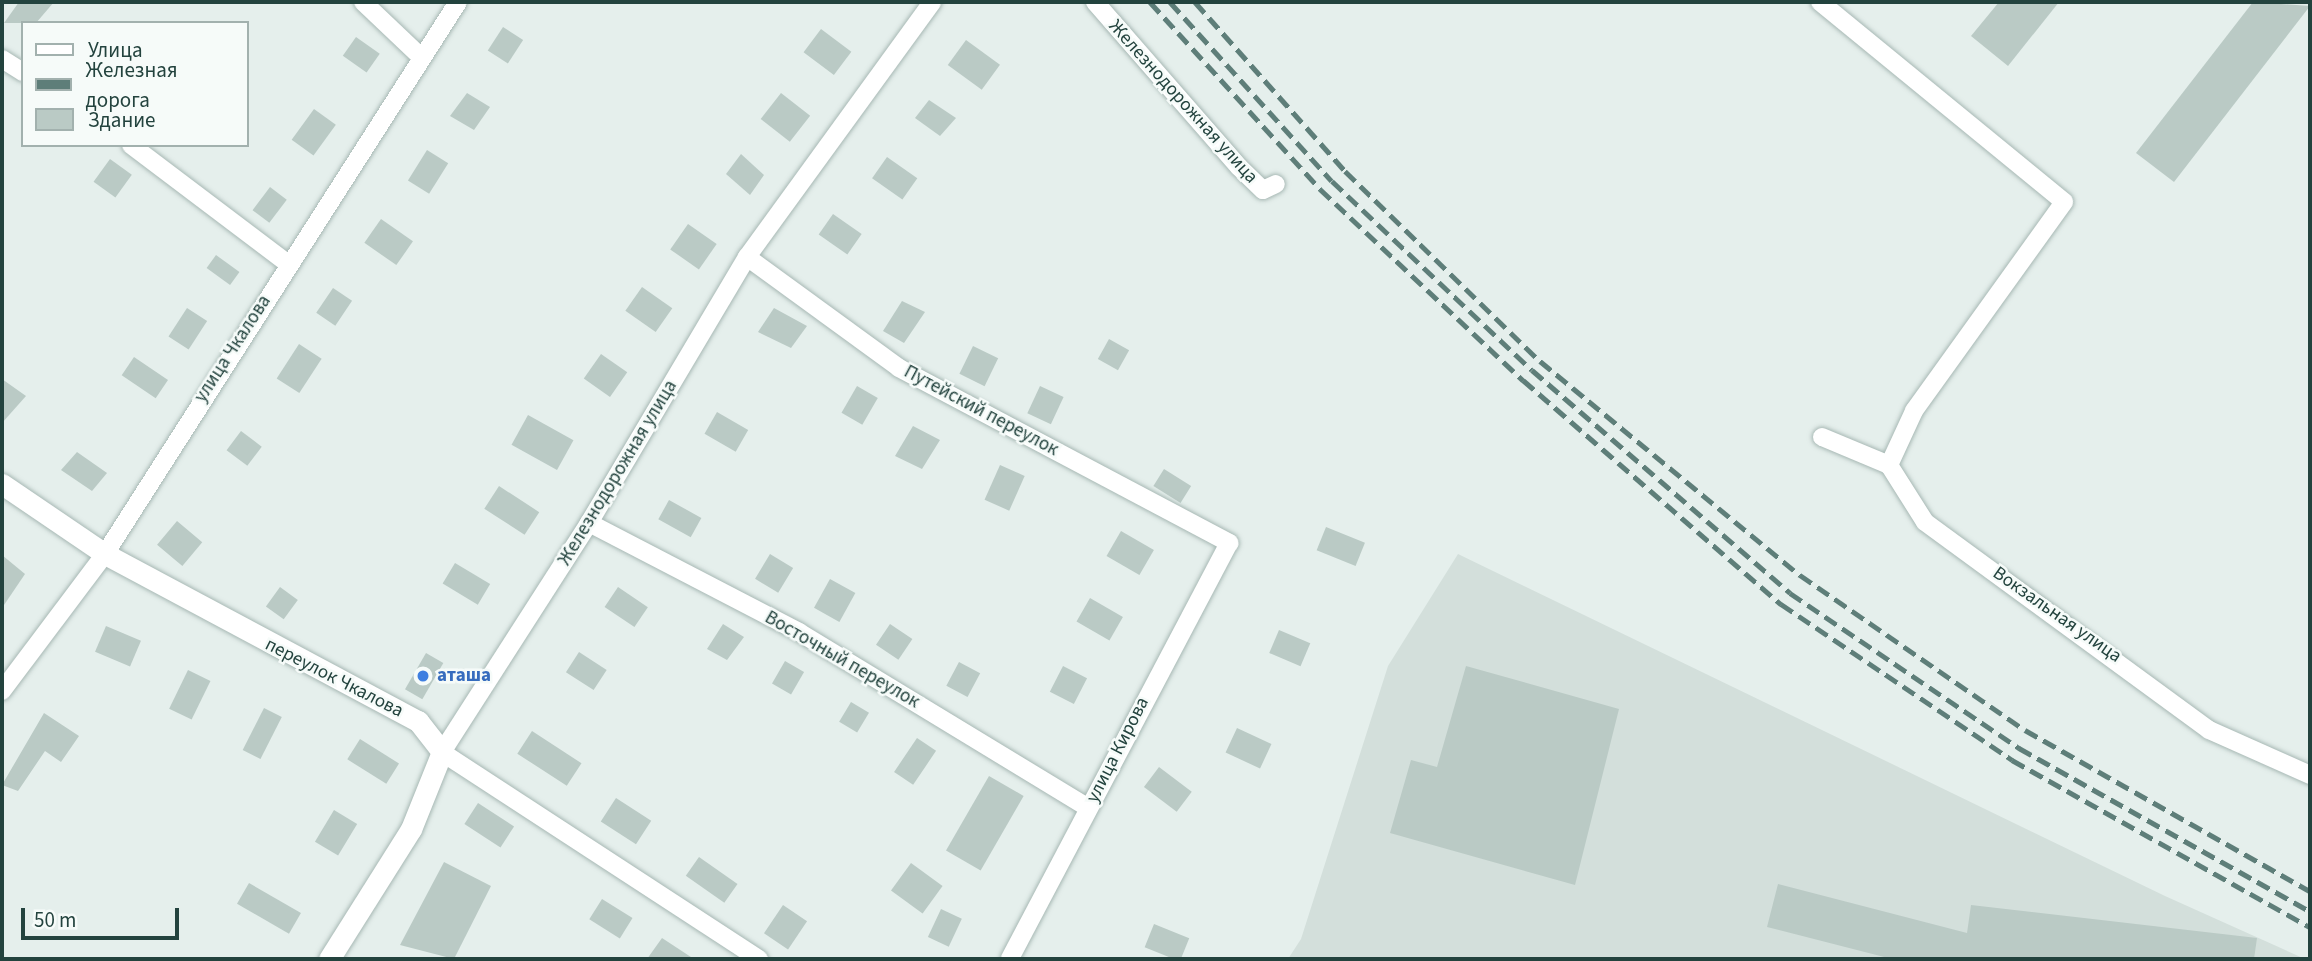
<!DOCTYPE html>
<html>
<head>
<meta charset="utf-8">
<style>
  body { margin:0 }
  #map { position:relative; width:2312px; height:961px; overflow:hidden; background:#e5efec; font-family:"Source Sans 3",sans-serif }
  div>[style] { position:absolute }
  .built>* { inset:0; background:#d3dfdb }
  .building>* { inset:0; background:#bacac5; transform-origin:0 0 }
  .roads { filter:drop-shadow(0 0 2px #a7b8b4) drop-shadow(0 0 2px #a7b8b4) }
  .street>* { height:18px; margin:-9px; padding:0 9px; transform-origin:9px; border-radius:9px; background:#fff }
  .secondary>* { height:21px; margin:-10.5px; padding:0 10.5px; transform-origin:10.5px; border-radius:10.5px; background:#fff }
  .rail>* { height:5px; margin-top:-2.5px; transform-origin:0; background:repeating-linear-gradient(90deg,#5e7e79 0 14px,transparent 0 21px) }
  .dots>* { width:19px; height:19px; translate:-50% -50%; box-sizing:border-box; border:4px solid #f6fbf9; border-radius:50% }
  span { translate:-50% -50%; white-space:nowrap; text-align:center; line-height:1.15; -webkit-text-stroke:5px #f6fbf9; paint-order:stroke }
  .street-label { font-size:19px; color:#23433e }
  .shop-label { font-size:19px; color:#366cbe; font-weight:700 }
  .left { translate:0 -50%; text-align:left }
  .frame { position:absolute; inset:0; border:4px solid #23433e; pointer-events:none }
  .legend { position:absolute; left:21px; top:21px; width:228px; height:126px; box-sizing:border-box; background:#f6fbf9; border:2px solid #a2b1ae; margin:0; padding:9px 12px; list-style:none; font-size:21px; color:#23433e }
  .legend li { display:flex; align-items:center; gap:14px; height:35px }
  .legend b { width:35px; border:2px solid #a2b1ae }
  .scale { position:absolute; left:21px; top:908px; width:158px; height:32px; box-sizing:border-box; border:4px solid #23433e; border-top:0; padding-left:9px; font-size:21px; line-height:24px; white-space:nowrap; color:#23433e; -webkit-text-stroke:5px #f6fbf9; paint-order:stroke }
</style>
</head>
<body>
<div id="map">
  <div class="built">
    <i style="clip-path:polygon(1458px 554px,2165px 896px,2305px 959px,1288px 959px,1301px 939px,1388px 666px)"></i>
  </div>
  <div class="building">
    <i style="clip-path:polygon(19px 2px,54px 2px,36px 23px,4px 23px)"></i>
    <i style="clip-path:polygon(1999px 2px,2059px 2px,2008px 66px,1971px 36px)"></i>
    <i style="clip-path:polygon(2253px 2px,2310px 6px,2174px 182px,2136px 153px)"></i>
    <i style="left:503px;top:27px;width:24px;height:28px;rotate:33deg"></i>
    <i style="left:821px;top:29px;width:38px;height:29px;rotate:37deg"></i>
    <i style="left:356px;top:37px;width:29px;height:23px;rotate:35deg"></i>
    <i style="left:966px;top:40px;width:42px;height:31px;rotate:36deg"></i>
    <i style="clip-path:polygon(467px 93px,490px 107px,474px 130px,450px 116px)"></i>
    <i style="left:781px;top:93px;width:37px;height:33px;rotate:38deg"></i>
    <i style="clip-path:polygon(929px 100px,956px 118px,940px 136px,915px 118px)"></i>
    <i style="left:314px;top:109px;width:27px;height:38px;rotate:36deg"></i>
    <i style="left:427px;top:150px;width:25px;height:36px;rotate:32deg"></i>
    <i style="clip-path:polygon(741px 154px,764px 175px,750px 195px,726px 174px)"></i>
    <i style="left:887px;top:157px;width:37px;height:26px;rotate:35deg"></i>
    <i style="left:110px;top:159px;width:27px;height:28px;rotate:36deg"></i>
    <i style="left:270px;top:187px;width:21px;height:29px;rotate:37deg"></i>
    <i style="left:833px;top:214px;width:35px;height:25px;rotate:35deg"></i>
    <i style="left:381px;top:219px;width:39px;height:29px;rotate:35deg"></i>
    <i style="left:688px;top:224px;width:35px;height:31px;rotate:35deg"></i>
    <i style="left:216px;top:255px;width:29px;height:16px;rotate:36deg"></i>
    <i style="left:642px;top:287px;width:37px;height:29px;rotate:35deg"></i>
    <i style="left:333px;top:288px;width:23px;height:30px;rotate:34deg"></i>
    <i style="clip-path:polygon(902px 301px,925px 312px,904px 343px,883px 331px)"></i>
    <i style="left:187px;top:308px;width:24px;height:34px;rotate:33deg"></i>
    <i style="clip-path:polygon(774px 308px,807px 326px,791px 348px,758px 332px)"></i>
    <i style="left:1109px;top:339px;width:23px;height:23px;rotate:29deg"></i>
    <i style="left:299px;top:344px;width:27px;height:41px;rotate:33deg"></i>
    <i style="left:973px;top:346px;width:28px;height:31px;rotate:26deg"></i>
    <i style="left:601px;top:354px;width:32px;height:30px;rotate:35deg"></i>
    <i style="left:134px;top:357px;width:41px;height:22px;rotate:34deg"></i>
    <i style="clip-path:polygon(2px 379px,26px 396px,2px 423px)"></i>
    <i style="left:857px;top:386px;width:24px;height:31px;rotate:30deg"></i>
    <i style="left:1040px;top:386px;width:26px;height:30px;rotate:25deg"></i>
    <i style="left:717px;top:412px;width:36px;height:25px;rotate:30deg"></i>
    <i style="left:528px;top:415px;width:52px;height:34px;rotate:29deg"></i>
    <i style="clip-path:polygon(913px 426px,940px 440px,922px 469px,895px 456px)"></i>
    <i style="left:241px;top:431px;width:26px;height:24px;rotate:37deg"></i>
    <i style="clip-path:polygon(77px 452px,107px 473px,92px 491px,61px 470px)"></i>
    <i style="left:1000px;top:465px;width:27px;height:38px;rotate:24deg"></i>
    <i style="left:1164px;top:469px;width:32px;height:20px;rotate:32deg"></i>
    <i style="left:499px;top:486px;width:48px;height:27px;rotate:33deg"></i>
    <i style="left:669px;top:500px;width:37px;height:22px;rotate:29deg"></i>
    <i style="left:177px;top:521px;width:33px;height:31px;rotate:40deg"></i>
    <i style="left:1326px;top:527px;width:42px;height:25px;rotate:22deg"></i>
    <i style="left:1121px;top:531px;width:38px;height:29px;rotate:30deg"></i>
    <i style="left:770px;top:554px;width:27px;height:29px;rotate:31deg"></i>
    <i style="clip-path:polygon(2px 555px,25px 574px,2px 608px)"></i>
    <i style="left:455px;top:563px;width:41px;height:24px;rotate:31deg"></i>
    <i style="left:830px;top:579px;width:29px;height:33px;rotate:29deg"></i>
    <i style="left:280px;top:587px;width:22px;height:24px;rotate:36deg"></i>
    <i style="left:618px;top:587px;width:36px;height:24px;rotate:34deg"></i>
    <i style="left:1090px;top:598px;width:38px;height:27px;rotate:30deg"></i>
    <i style="clip-path:polygon(723px 624px,744px 637px,727px 660px,707px 649px)"></i>
    <i style="left:890px;top:624px;width:27px;height:25px;rotate:34deg"></i>
    <i style="left:106px;top:626px;width:38px;height:28px;rotate:23deg"></i>
    <i style="left:1279px;top:630px;width:34px;height:25px;rotate:23deg"></i>
    <i style="left:579px;top:652px;width:33px;height:24px;rotate:33deg"></i>
    <i style="left:426px;top:653px;width:20px;height:42px;rotate:30deg"></i>
    <i style="left:785px;top:661px;width:22px;height:26px;rotate:30deg"></i>
    <i style="left:959px;top:662px;width:24px;height:27px;rotate:28deg"></i>
    <i style="left:1063px;top:666px;width:27px;height:29px;rotate:27deg"></i>
    <i style="clip-path:polygon(1466px 666px,1619px 709px,1575px 885px,1390px 833px,1411px 760px,1437px 767px)"></i>
    <i style="left:188px;top:670px;width:25px;height:43px;rotate:26deg"></i>
    <i style="left:851px;top:702px;width:21px;height:23px;rotate:31deg"></i>
    <i style="left:264px;top:708px;width:20px;height:47px;rotate:27deg"></i>
    <i style="clip-path:polygon(44px 713px,79px 736px,61px 762px,45px 751px,18px 791px,2px 785px)"></i>
    <i style="left:1237px;top:728px;width:38px;height:27px;rotate:25deg"></i>
    <i style="left:532px;top:731px;width:59px;height:27px;rotate:33deg"></i>
    <i style="left:917px;top:738px;width:23px;height:41px;rotate:34deg"></i>
    <i style="left:360px;top:739px;width:46px;height:24px;rotate:32deg"></i>
    <i style="left:1159px;top:767px;width:41px;height:25px;rotate:37deg"></i>
    <i style="left:989px;top:776px;width:40px;height:86px;rotate:30deg"></i>
    <i style="left:616px;top:798px;width:42px;height:28px;rotate:33deg"></i>
    <i style="left:478px;top:803px;width:43px;height:25px;rotate:33deg"></i>
    <i style="left:334px;top:810px;width:27px;height:37px;rotate:31deg"></i>
    <i style="left:699px;top:857px;width:47px;height:23px;rotate:35deg"></i>
    <i style="clip-path:polygon(444px 862px,491px 886px,454px 959px,400px 945px)"></i>
    <i style="left:911px;top:863px;width:39px;height:34px;rotate:36deg"></i>
    <i style="left:249px;top:883px;width:60px;height:24px;rotate:30deg"></i>
    <i style="clip-path:polygon(1778px 884px,1967px 933px,1971px 905px,2257px 938px,2254px 959px,1892px 959px,1767px 927px)"></i>
    <i style="left:602px;top:899px;width:36px;height:24px;rotate:32deg"></i>
    <i style="left:783px;top:905px;width:29px;height:34px;rotate:34deg"></i>
    <i style="left:941px;top:909px;width:23px;height:31px;rotate:25deg"></i>
    <i style="left:1154px;top:924px;width:38px;height:25px;rotate:22deg"></i>
    <i style="clip-path:polygon(662px 938px,694px 959px,647px 959px)"></i>
  </div>
  <div class="roads">
    <div class="street">
      <i style="left:363px;top:2px;width:80px;rotate:43.5deg"></i>
      <i style="left:1095px;top:2px;width:219px;rotate:48.9deg"></i>
      <i style="left:1239px;top:167px;width:33px;rotate:44deg"></i>
      <i style="left:1263px;top:190px;width:14px;rotate:-25deg"></i>
      <i style="left:1820px;top:2px;width:315px;rotate:39.3deg"></i>
      <i style="left:2064px;top:202px;width:257px;rotate:125.7deg"></i>
      <i style="left:1914px;top:411px;width:60px;rotate:114.8deg"></i>
      <i style="left:2px;top:59px;width:25px;rotate:32deg"></i>
      <i style="left:131px;top:145px;width:196px;rotate:37.1deg"></i>
      <i style="left:747px;top:257px;width:188px;rotate:36.1deg"></i>
      <i style="left:899px;top:368px;width:374px;rotate:27.9deg"></i>
      <i style="left:1229px;top:543px;width:470px;rotate:117.8deg"></i>
      <i style="left:1822px;top:437px;width:73px;rotate:22.7deg"></i>
      <i style="left:1889px;top:465px;width:67px;rotate:57.7deg"></i>
      <i style="left:1925px;top:522px;width:352px;rotate:36.2deg"></i>
      <i style="left:2209px;top:730px;width:111px;rotate:24deg"></i>
      <i style="left:589px;top:523px;width:237px;rotate:27.4deg"></i>
      <i style="left:799px;top:632px;width:339px;rotate:31.3deg"></i>
      <i style="left:2px;top:691px;width:171px;rotate:-53.1deg"></i>
      <i style="left:105px;top:554px;width:655px;rotate:-57.4deg"></i>
      <i style="left:759px;top:959px;width:379px;rotate:-146.9deg"></i>
      <i style="left:442px;top:752px;width:272px;rotate:-57.3deg"></i>
      <i style="left:589px;top:523px;width:309px;rotate:-59.3deg"></i>
      <i style="left:747px;top:257px;width:315px;rotate:-54deg"></i>
    </div>
    <div class="secondary">
      <i style="left:2px;top:484px;width:125px;rotate:34.2deg"></i>
      <i style="left:105px;top:554px;width:355px;rotate:28.1deg"></i>
      <i style="left:418px;top:721px;width:39px;rotate:52deg"></i>
      <i style="left:442px;top:752px;width:83px;rotate:111.9deg"></i>
      <i style="left:411px;top:829px;width:154px;rotate:122.2deg"></i>
    </div>
  </div>
  <div class="rail">
    <i style="left:1150px;top:2px;width:253px;rotate:47.7deg"></i>
    <i style="left:1320px;top:189px;width:279px;rotate:43.3deg"></i>
    <i style="left:1523px;top:380px;width:342px;rotate:41deg"></i>
    <i style="left:1781px;top:604px;width:279px;rotate:34deg"></i>
    <i style="left:2012px;top:760px;width:342px;rotate:29.3deg"></i>
    <i style="left:1170px;top:2px;width:241px;rotate:47.9deg"></i>
    <i style="left:1332px;top:181px;width:275px;rotate:43.4deg"></i>
    <i style="left:1532px;top:370px;width:341px;rotate:40.8deg"></i>
    <i style="left:1790px;top:593px;width:277px;rotate:34.1deg"></i>
    <i style="left:2019px;top:748px;width:334px;rotate:29.3deg"></i>
    <i style="left:1195px;top:2px;width:226px;rotate:48.4deg"></i>
    <i style="left:1345px;top:171px;width:272px;rotate:44.3deg"></i>
    <i style="left:1540px;top:361px;width:337px;rotate:39.5deg"></i>
    <i style="left:1800px;top:575px;width:273px;rotate:34.6deg"></i>
    <i style="left:2025px;top:730px;width:327px;rotate:29.5deg"></i>
  </div>
  <div class="dots">
    <i style="left:423px;top:676px;background:#3f7fe0"></i>
  </div>
  <div class="street-label">
    <span style="left:1183px;top:102px;rotate:48deg">Железнодорожная улица</span>
    <span style="left:233px;top:349px;rotate:-57deg">улица Чкалова</span>
    <span style="left:981px;top:411px;rotate:28deg">Путейский переулок</span>
    <span style="left:618px;top:473px;rotate:-59deg">Железнодорожная улица</span>
    <span style="left:2057px;top:615px;rotate:35deg">Вокзальная улица</span>
    <span style="left:842px;top:660px;rotate:30deg">Восточный переулок</span>
    <span style="left:334px;top:678px;rotate:27deg">переулок Чкалова</span>
    <span style="left:1118px;top:750px;rotate:-63deg">улица Кирова</span>
  </div>
  <div class="shop-label">
    <span class="left" style="left:437px;top:676px">аташа</span>
  </div>
  <div class="frame"></div>
  <ul class="legend">
  <li><b style="height:9px;background:#fff"></b>Улица</li>
  <li><b style="height:9px;background:#5e7e79"></b>Железная дорога</li>
  <li><b style="height:19px;background:#bacac5"></b>Здание</li>
  </ul>
  <div class="scale">50 m</div>
</div>
</body>
</html>
